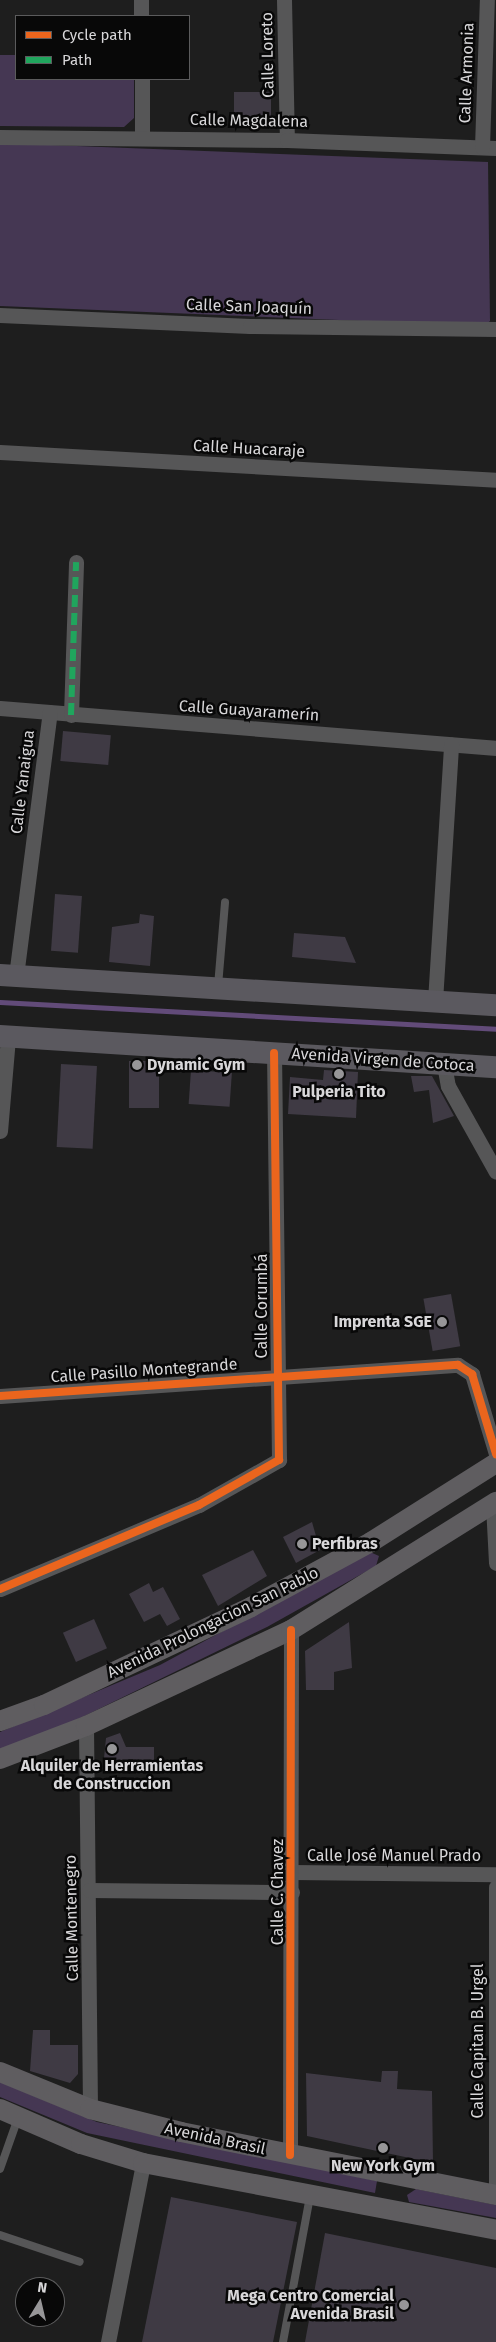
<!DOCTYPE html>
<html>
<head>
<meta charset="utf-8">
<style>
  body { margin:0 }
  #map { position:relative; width:496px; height:2342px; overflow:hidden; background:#1e1e1e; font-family:"Fira Sans",sans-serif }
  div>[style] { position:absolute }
  .green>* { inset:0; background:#453753 }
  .stream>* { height:5px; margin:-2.5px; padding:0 2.5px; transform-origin:2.5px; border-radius:2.5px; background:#624b79 }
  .building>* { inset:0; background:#3f3a44; transform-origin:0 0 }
  .lane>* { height:8px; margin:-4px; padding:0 4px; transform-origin:4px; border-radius:4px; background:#565657 }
  .street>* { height:15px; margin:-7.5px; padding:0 7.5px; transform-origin:7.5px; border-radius:7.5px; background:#565657 }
  .secondary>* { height:20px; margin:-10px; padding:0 10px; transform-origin:10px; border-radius:10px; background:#5f5d60 }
  .primary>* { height:22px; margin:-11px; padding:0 11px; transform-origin:11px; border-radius:11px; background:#5b595f }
  .quiet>* { height:6px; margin-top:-3px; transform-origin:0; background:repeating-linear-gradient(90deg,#20a55d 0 12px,transparent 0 18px) }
  .cycleway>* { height:8px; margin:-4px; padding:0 4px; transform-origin:4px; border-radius:4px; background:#eb651d }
  .dots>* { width:14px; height:14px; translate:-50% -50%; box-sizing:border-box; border:2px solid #080808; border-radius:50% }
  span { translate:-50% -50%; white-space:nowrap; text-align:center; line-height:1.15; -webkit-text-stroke:5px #080808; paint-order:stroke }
  .street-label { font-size:16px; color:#d8d7d9 }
  .poi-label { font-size:16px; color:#d8d7d9; font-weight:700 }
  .left { translate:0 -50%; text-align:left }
  .right { translate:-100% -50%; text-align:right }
  .legend { position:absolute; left:15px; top:15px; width:175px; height:65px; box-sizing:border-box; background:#080808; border:1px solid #5b5b5c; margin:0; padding:6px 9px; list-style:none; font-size:15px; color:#d8d7d9 }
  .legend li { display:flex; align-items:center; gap:10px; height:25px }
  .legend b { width:25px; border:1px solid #5b5b5c }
  .north { position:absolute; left:15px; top:2277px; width:50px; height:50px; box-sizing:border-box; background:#080808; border:1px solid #5b5b5c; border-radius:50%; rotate:9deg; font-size:14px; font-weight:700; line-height:20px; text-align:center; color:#d8d7d9 }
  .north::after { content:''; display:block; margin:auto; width:18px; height:22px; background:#979698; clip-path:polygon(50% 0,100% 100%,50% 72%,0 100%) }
</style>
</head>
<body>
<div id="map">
  <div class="green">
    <i style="clip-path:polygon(0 55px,16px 55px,16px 79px,134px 79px,134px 118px,124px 127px,0 126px)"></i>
    <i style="clip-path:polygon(0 143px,488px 162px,490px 321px,484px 326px,0 306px)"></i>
    <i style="clip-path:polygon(370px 1552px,379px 1556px,376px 1566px,267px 1627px,70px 1723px,0 1749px,0 1732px,160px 1665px)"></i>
    <i style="clip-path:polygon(0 2082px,97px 2122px,377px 2181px,375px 2193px,87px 2133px,0 2097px)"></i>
    <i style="clip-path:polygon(416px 2189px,496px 2205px,496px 2218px,409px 2202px,407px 2195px)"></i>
  </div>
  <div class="stream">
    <i style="left:0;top:1002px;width:497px;rotate:3.1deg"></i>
  </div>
  <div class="building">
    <i style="left:234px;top:92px;width:37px;height:29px"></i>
    <i style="left:63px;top:731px;width:48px;height:30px;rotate:5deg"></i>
    <i style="left:55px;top:894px;width:27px;height:57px;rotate:4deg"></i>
    <i style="clip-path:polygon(140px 914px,154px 916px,150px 966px,109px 962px,112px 927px,139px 923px)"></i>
    <i style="clip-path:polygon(294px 933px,345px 937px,356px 963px,292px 957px)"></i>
    <i style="left:129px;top:1061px;width:30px;height:47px"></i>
    <i style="left:61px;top:1064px;width:36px;height:83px;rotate:3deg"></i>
    <i style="left:191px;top:1070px;width:41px;height:34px;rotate:4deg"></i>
    <i style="clip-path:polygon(324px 1070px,358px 1072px,356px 1118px,288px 1114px,290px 1077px,323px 1080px)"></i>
    <i style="clip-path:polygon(411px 1076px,432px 1076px,454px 1116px,433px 1123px,429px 1090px,414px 1092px)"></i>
    <i style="left:451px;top:1294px;width:53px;height:28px;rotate:80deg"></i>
    <i style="clip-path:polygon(312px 1522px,320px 1550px,296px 1563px,283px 1537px)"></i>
    <i style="clip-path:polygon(253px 1550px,267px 1576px,218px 1606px,202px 1575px)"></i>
    <i style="clip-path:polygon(149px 1583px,153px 1592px,163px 1587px,180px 1619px,167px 1626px,160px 1614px,144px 1622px,129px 1594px)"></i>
    <i style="left:94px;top:1619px;width:32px;height:34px;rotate:66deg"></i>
    <i style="clip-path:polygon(349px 1622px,352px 1668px,334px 1672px,334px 1690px,306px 1690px,305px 1651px)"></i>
    <i style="clip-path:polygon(120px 1733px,126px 1747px,154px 1747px,154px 1769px,103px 1768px,106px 1738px)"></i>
    <i style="clip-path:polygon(33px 2030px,50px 2030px,50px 2045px,78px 2045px,78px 2074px,70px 2083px,30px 2071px)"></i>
    <i style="clip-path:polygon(382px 2071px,398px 2071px,397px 2089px,432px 2091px,433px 2163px,307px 2136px,306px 2073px,381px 2082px)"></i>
    <i style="clip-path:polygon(171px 2197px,297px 2222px,273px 2342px,142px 2342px)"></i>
    <i style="clip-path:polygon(325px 2233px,496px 2268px,496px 2342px,305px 2342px)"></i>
  </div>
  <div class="lane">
    <i style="left:218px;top:986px;width:84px;rotate:-85.2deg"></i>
    <i style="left:0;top:2169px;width:54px;rotate:-70.6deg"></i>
    <i style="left:0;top:2235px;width:84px;rotate:18.6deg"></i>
    <i style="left:283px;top:2342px;width:148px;rotate:-79.5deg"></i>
  </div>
  <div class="street">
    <i style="left:141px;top:0;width:16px;rotate:90deg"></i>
    <i style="left:284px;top:0;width:140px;rotate:88.8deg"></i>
    <i style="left:142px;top:79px;width:57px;rotate:90deg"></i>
    <i style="left:0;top:137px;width:287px;rotate:0.6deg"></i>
    <i style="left:287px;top:140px;width:209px;rotate:2.2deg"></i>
    <i style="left:482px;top:147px;width:147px;rotate:-88.1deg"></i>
    <i style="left:0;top:315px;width:250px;rotate:2.5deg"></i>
    <i style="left:250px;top:326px;width:246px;rotate:0.7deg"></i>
    <i style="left:0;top:452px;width:497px;rotate:3.2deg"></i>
    <i style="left:0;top:708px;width:498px;rotate:4.6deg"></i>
    <i style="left:71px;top:715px;width:153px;rotate:-88.1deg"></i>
    <i style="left:16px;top:976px;width:266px;rotate:-82.7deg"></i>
    <i style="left:435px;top:1001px;width:257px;rotate:-86.4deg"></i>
    <i style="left:444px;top:1064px;width:22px;rotate:80deg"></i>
    <i style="left:448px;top:1086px;width:98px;rotate:60.8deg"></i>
    <i style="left:0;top:1131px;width:94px;rotate:-85.1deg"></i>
    <i style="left:0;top:1396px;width:459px;rotate:-3.9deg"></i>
    <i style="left:458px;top:1365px;width:17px;rotate:33deg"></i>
    <i style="left:472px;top:1374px;width:84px;rotate:73.3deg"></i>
    <i style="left:493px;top:1505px;width:58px;rotate:87deg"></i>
    <i style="left:0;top:1589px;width:216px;rotate:-22.9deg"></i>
    <i style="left:199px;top:1505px;width:92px;rotate:-29.4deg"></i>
    <i style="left:279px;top:1460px;width:407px;rotate:-90.7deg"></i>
    <i style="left:86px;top:1726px;width:383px;rotate:89.4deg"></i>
    <i style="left:292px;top:1872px;width:204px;rotate:0.6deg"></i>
    <i style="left:89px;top:1890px;width:203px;rotate:0.6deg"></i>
    <i style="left:290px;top:2155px;width:525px;rotate:-89.89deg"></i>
    <i style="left:496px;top:2195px;width:308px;rotate:-90deg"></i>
    <i style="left:108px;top:2342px;width:182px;rotate:-78.9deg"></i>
  </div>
  <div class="secondary">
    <i style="left:0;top:1721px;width:47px;rotate:-20deg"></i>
    <i style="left:44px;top:1705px;width:229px;rotate:-25.3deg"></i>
    <i style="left:251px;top:1607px;width:136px;rotate:-28.4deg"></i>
    <i style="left:371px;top:1542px;width:148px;rotate:-32.3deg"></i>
    <i style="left:0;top:1759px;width:92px;rotate:-21deg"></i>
    <i style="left:86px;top:1726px;width:226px;rotate:-25.1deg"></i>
    <i style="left:291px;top:1630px;width:242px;rotate:-32deg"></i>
    <i style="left:0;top:2072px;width:97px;rotate:22.3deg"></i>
    <i style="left:90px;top:2109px;width:94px;rotate:14.2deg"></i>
    <i style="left:181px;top:2132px;width:321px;rotate:11.3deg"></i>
    <i style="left:0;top:2109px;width:88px;rotate:23.4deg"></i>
    <i style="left:81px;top:2144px;width:65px;rotate:17deg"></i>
    <i style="left:143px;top:2163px;width:359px;rotate:10.7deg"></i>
  </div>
  <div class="primary">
    <i style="left:0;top:975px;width:497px;rotate:3.5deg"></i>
    <i style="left:0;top:1036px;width:497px;rotate:3.6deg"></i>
  </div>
  <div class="quiet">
    <i style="left:71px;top:715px;width:153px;rotate:-88.1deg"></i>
  </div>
  <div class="cycleway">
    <i style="left:0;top:1396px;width:459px;rotate:-3.9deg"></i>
    <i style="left:458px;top:1365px;width:17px;rotate:33deg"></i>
    <i style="left:472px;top:1374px;width:84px;rotate:73.3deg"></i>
    <i style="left:0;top:1589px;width:216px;rotate:-22.9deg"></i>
    <i style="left:199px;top:1505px;width:92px;rotate:-29.4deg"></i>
    <i style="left:279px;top:1460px;width:407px;rotate:-90.7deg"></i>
    <i style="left:290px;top:2155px;width:525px;rotate:-89.89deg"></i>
  </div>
  <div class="dots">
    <i style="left:137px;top:1065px;background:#979698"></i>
    <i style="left:339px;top:1074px;background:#979698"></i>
    <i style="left:442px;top:1322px;background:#979698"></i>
    <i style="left:302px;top:1544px;background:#979698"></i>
    <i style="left:112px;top:1749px;background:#979698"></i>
    <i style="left:383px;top:2148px;background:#979698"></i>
    <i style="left:404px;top:2305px;background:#979698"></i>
  </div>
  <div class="street-label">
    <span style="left:268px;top:55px;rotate:-91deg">Calle Loreto</span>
    <span style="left:467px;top:73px;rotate:-88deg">Calle Armonia</span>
    <span style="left:249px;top:121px;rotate:1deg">Calle Magdalena</span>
    <span style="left:249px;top:307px;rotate:2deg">Calle San Joaquín</span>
    <span style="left:249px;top:449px;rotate:3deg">Calle Huacaraje</span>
    <span style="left:249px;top:711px;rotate:4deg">Calle Guayaramerín</span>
    <span style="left:23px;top:782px;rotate:-83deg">Calle Yanaigua</span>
    <span style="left:383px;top:1060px;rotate:4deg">Avenida Virgen de Cotoca</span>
    <span style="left:262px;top:1306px;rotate:-90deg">Calle Corumbá</span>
    <span style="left:144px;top:1371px;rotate:-4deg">Calle Pasillo Montegrande</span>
    <span style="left:213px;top:1623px;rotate:-26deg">Avenida Prolongacion San Pablo</span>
    <span style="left:394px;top:1856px">Calle José Manuel Prado</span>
    <span style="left:278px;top:1892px;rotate:-90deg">Calle C. Chavez</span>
    <span style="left:72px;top:1918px;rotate:-91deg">Calle Montenegro</span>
    <span style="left:478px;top:2041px;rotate:-90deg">Calle Capitan B. Urgel</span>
    <span style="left:215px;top:2139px;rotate:12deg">Avenida Brasil</span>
  </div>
  <div class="poi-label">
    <span class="left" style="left:147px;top:1065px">Dynamic Gym</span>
    <span style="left:339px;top:1092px">Pulperia Tito</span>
    <span class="right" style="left:432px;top:1322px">Imprenta SGE</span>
    <span class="left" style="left:312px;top:1544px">Perfibras</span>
    <span style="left:112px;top:1775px">Alquiler de Herramientas<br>de Construccion</span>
    <span style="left:383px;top:2166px">New York Gym</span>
    <span class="right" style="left:394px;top:2305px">Mega Centro Comercial<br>Avenida Brasil</span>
  </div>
  <ul class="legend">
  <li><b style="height:6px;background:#eb651d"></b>Cycle path</li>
  <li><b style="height:6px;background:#20a55d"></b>Path</li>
  </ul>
  <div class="north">N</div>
</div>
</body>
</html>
